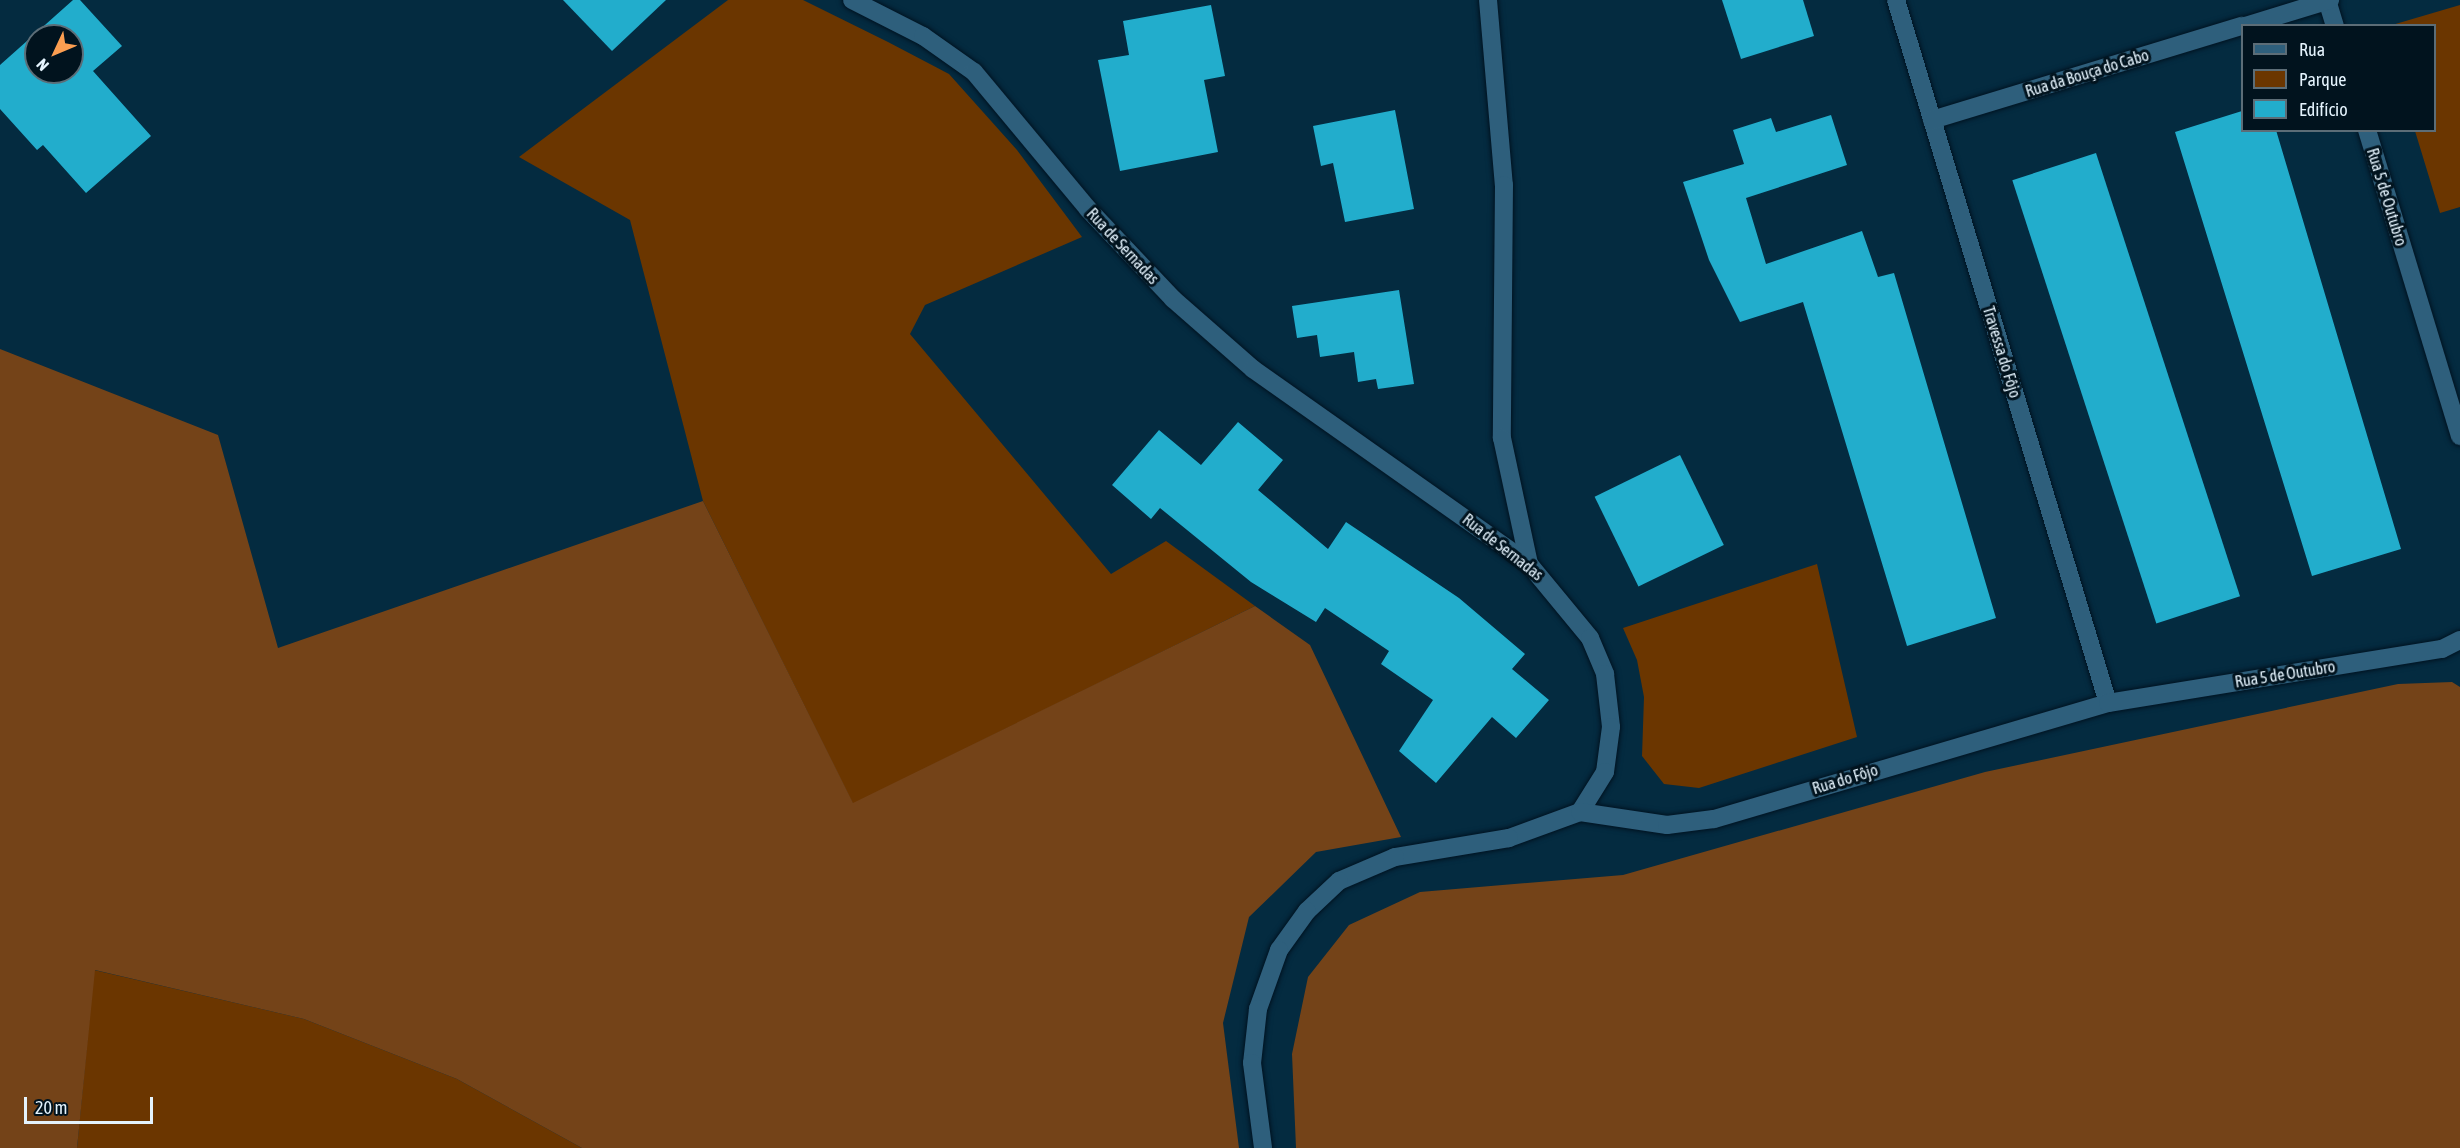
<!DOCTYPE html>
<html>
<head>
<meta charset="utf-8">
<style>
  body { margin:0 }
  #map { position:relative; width:2460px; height:1148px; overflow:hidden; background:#042b40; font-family:"Asap Condensed",sans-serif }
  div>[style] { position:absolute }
  .green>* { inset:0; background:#6b3600 }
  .forest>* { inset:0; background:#744318 }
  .building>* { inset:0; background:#22adcc; transform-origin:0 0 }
  .roads { filter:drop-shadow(0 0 2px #001321) drop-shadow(0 0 2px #001321) }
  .lane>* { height:18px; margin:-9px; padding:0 9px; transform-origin:9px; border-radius:9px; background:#2e5f7c }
  .street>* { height:18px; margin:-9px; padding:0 9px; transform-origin:9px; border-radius:9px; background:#2e5f7c }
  span { translate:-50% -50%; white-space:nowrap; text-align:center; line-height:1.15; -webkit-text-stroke:6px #01131e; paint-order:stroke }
  .street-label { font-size:16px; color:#e4f3fd }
  .legend { position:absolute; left:2241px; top:24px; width:195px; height:108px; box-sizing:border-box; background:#01131e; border:2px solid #5c6d77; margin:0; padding:8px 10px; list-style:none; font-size:18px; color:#e4f3fd }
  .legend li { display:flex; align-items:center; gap:12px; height:30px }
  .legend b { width:30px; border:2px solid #5c6d77 }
  .north { position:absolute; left:24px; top:24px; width:60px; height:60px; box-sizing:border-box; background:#01131e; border:2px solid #5c6d77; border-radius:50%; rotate:226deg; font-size:16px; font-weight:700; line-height:24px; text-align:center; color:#e4f3fd }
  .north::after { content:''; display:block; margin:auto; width:21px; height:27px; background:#fb9e51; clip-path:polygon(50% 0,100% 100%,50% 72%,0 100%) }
  .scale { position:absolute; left:24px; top:1097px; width:129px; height:27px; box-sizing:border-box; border:3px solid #e4f3fd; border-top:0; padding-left:8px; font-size:18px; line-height:21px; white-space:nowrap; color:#e4f3fd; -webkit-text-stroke:4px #01131e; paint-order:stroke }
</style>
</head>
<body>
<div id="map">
  <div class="green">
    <i style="clip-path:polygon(728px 0,803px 0,888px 42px,949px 74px,1017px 150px,1082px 237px,925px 305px,910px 334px,1111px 574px,1166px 541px,1255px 606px,853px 804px,703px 501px,630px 220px,519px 157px)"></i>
    <i style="clip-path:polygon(2460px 5px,2460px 207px,2440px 213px,2415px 131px,2434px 130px,2434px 26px,2392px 25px)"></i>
    <i style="clip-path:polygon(1817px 564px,1857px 737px,1699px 788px,1664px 784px,1642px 756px,1644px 697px,1637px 660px,1623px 628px)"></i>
    <i style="clip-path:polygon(94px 970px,304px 1019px,457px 1079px,582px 1148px,77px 1148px)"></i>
  </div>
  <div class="forest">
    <i style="clip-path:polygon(0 349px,218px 435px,278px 648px,703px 501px,853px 803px,1255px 606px,1310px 645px,1401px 837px,1316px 852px,1249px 917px,1223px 1023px,1239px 1148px,582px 1148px,457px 1079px,304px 1019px,95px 970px,77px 1148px,0 1148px)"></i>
    <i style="clip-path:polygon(2452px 682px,2460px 687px,2460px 1148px,1296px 1148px,1292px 1054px,1308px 977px,1349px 925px,1420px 892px,1623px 875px,1985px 772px,2398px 684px)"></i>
  </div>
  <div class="building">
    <i style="clip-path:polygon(evenodd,73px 0,80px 0,122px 46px,93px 71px,151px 136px,86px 193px,43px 145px,37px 150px,0 109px,0 65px,73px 0,36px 36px,72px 36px,72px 72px,36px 72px,36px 36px)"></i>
    <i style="clip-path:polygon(563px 0,666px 0,612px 51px)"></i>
    <i style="clip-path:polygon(1722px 0,1803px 0,1814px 36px,1741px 59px)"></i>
    <i style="clip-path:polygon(1211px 5px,1225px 76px,1204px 80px,1218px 152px,1120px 171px,1098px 60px,1129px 55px,1123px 21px)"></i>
    <i style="clip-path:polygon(1395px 110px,1414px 209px,1345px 222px,1333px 163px,1321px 166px,1313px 126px)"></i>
    <i style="clip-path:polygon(2242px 111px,2242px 130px,2276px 130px,2401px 549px,2312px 576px,2175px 132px)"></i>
    <i style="clip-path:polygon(1831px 115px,1847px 165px,1746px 198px,1766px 264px,1862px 231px,1878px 277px,1894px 273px,1996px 618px,1907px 646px,1803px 302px,1740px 322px,1709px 260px,1683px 182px,1744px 164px,1733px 130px,1771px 118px,1776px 132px)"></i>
    <i style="left:2096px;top:153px;width:466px;height:88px;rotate:72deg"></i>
    <i style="clip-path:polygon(1399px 290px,1414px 384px,1378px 389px,1376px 379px,1358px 382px,1354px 352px,1320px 357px,1317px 335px,1297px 338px,1292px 306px)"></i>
    <i style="clip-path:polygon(1238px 422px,1283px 460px,1258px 490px,1328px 549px,1346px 522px,1459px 598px,1525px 654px,1512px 669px,1549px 700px,1516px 738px,1492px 717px,1436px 783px,1399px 751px,1433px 700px,1381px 664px,1389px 651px,1325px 608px,1316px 622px,1251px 582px,1160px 508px,1151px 519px,1112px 485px,1159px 430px,1201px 465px)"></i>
    <i style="left:1680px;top:455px;width:100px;height:95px;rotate:64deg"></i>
  </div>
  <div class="roads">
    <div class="lane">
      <i style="left:1488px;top:0;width:186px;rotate:85.1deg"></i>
      <i style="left:1504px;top:185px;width:253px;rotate:90.5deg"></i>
      <i style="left:1502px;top:438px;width:129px;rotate:77.9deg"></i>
    </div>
    <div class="street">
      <i style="left:852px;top:0;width:80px;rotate:26.9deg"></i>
      <i style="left:923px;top:36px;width:62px;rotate:35.2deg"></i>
      <i style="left:974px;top:72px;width:178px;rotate:50.2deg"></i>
      <i style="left:1088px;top:209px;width:124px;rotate:46.6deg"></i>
      <i style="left:1173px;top:299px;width:106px;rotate:41.2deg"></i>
      <i style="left:1253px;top:369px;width:338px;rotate:35.2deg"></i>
      <i style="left:1529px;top:564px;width:96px;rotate:50.5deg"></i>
      <i style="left:1590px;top:638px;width:39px;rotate:67deg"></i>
      <i style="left:1605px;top:674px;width:53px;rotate:83.5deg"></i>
      <i style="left:1611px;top:727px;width:45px;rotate:97.6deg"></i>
      <i style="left:1605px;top:772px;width:47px;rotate:122deg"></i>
      <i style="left:1580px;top:812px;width:76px;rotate:159.9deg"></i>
      <i style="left:1509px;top:838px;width:116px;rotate:170.5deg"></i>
      <i style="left:1395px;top:857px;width:61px;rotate:156.8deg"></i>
      <i style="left:1339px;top:881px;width:44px;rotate:136.8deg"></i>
      <i style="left:1307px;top:911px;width:48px;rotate:125.7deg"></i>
      <i style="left:1279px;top:950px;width:63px;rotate:109.6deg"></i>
      <i style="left:1258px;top:1009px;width:54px;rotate:96.3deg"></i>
      <i style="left:1252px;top:1063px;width:86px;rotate:82.6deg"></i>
      <i style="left:1896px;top:0;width:734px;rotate:73.22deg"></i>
      <i style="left:2327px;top:0;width:27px;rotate:73deg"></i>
      <i style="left:2245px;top:26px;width:89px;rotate:-17deg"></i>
      <i style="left:1932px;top:120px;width:324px;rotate:-16.9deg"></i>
      <i style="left:2367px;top:130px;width:320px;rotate:73.1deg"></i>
      <i style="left:1580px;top:812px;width:88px;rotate:8.5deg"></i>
      <i style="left:1667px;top:825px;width:47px;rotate:-7.3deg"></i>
      <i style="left:1714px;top:819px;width:411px;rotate:-16.4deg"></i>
      <i style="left:2108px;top:703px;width:338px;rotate:-9.2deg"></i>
      <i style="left:2442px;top:649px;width:20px;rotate:-27deg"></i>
    </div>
  </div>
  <div class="street-label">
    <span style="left:2087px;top:73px;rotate:-17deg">Rua da Bouça do Cabo</span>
    <span style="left:2387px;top:197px;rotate:73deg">Rua 5 de Outubro</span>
    <span style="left:1123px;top:246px;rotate:47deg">Rua de Sernadas</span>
    <span style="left:2002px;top:352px;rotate:73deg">Travessa do Fôjo</span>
    <span style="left:1503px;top:547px;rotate:38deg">Rua de Sernadas</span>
    <span style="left:2285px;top:674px;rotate:-9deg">Rua 5 de Outubro</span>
    <span style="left:1845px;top:779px;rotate:-17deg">Rua do Fôjo</span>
  </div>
  <ul class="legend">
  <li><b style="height:8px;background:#2e5f7c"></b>Rua</li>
  <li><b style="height:16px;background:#6b3600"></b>Parque</li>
  <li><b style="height:16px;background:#22adcc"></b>Edifício</li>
  </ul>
  <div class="north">N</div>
  <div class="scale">20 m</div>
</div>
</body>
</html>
